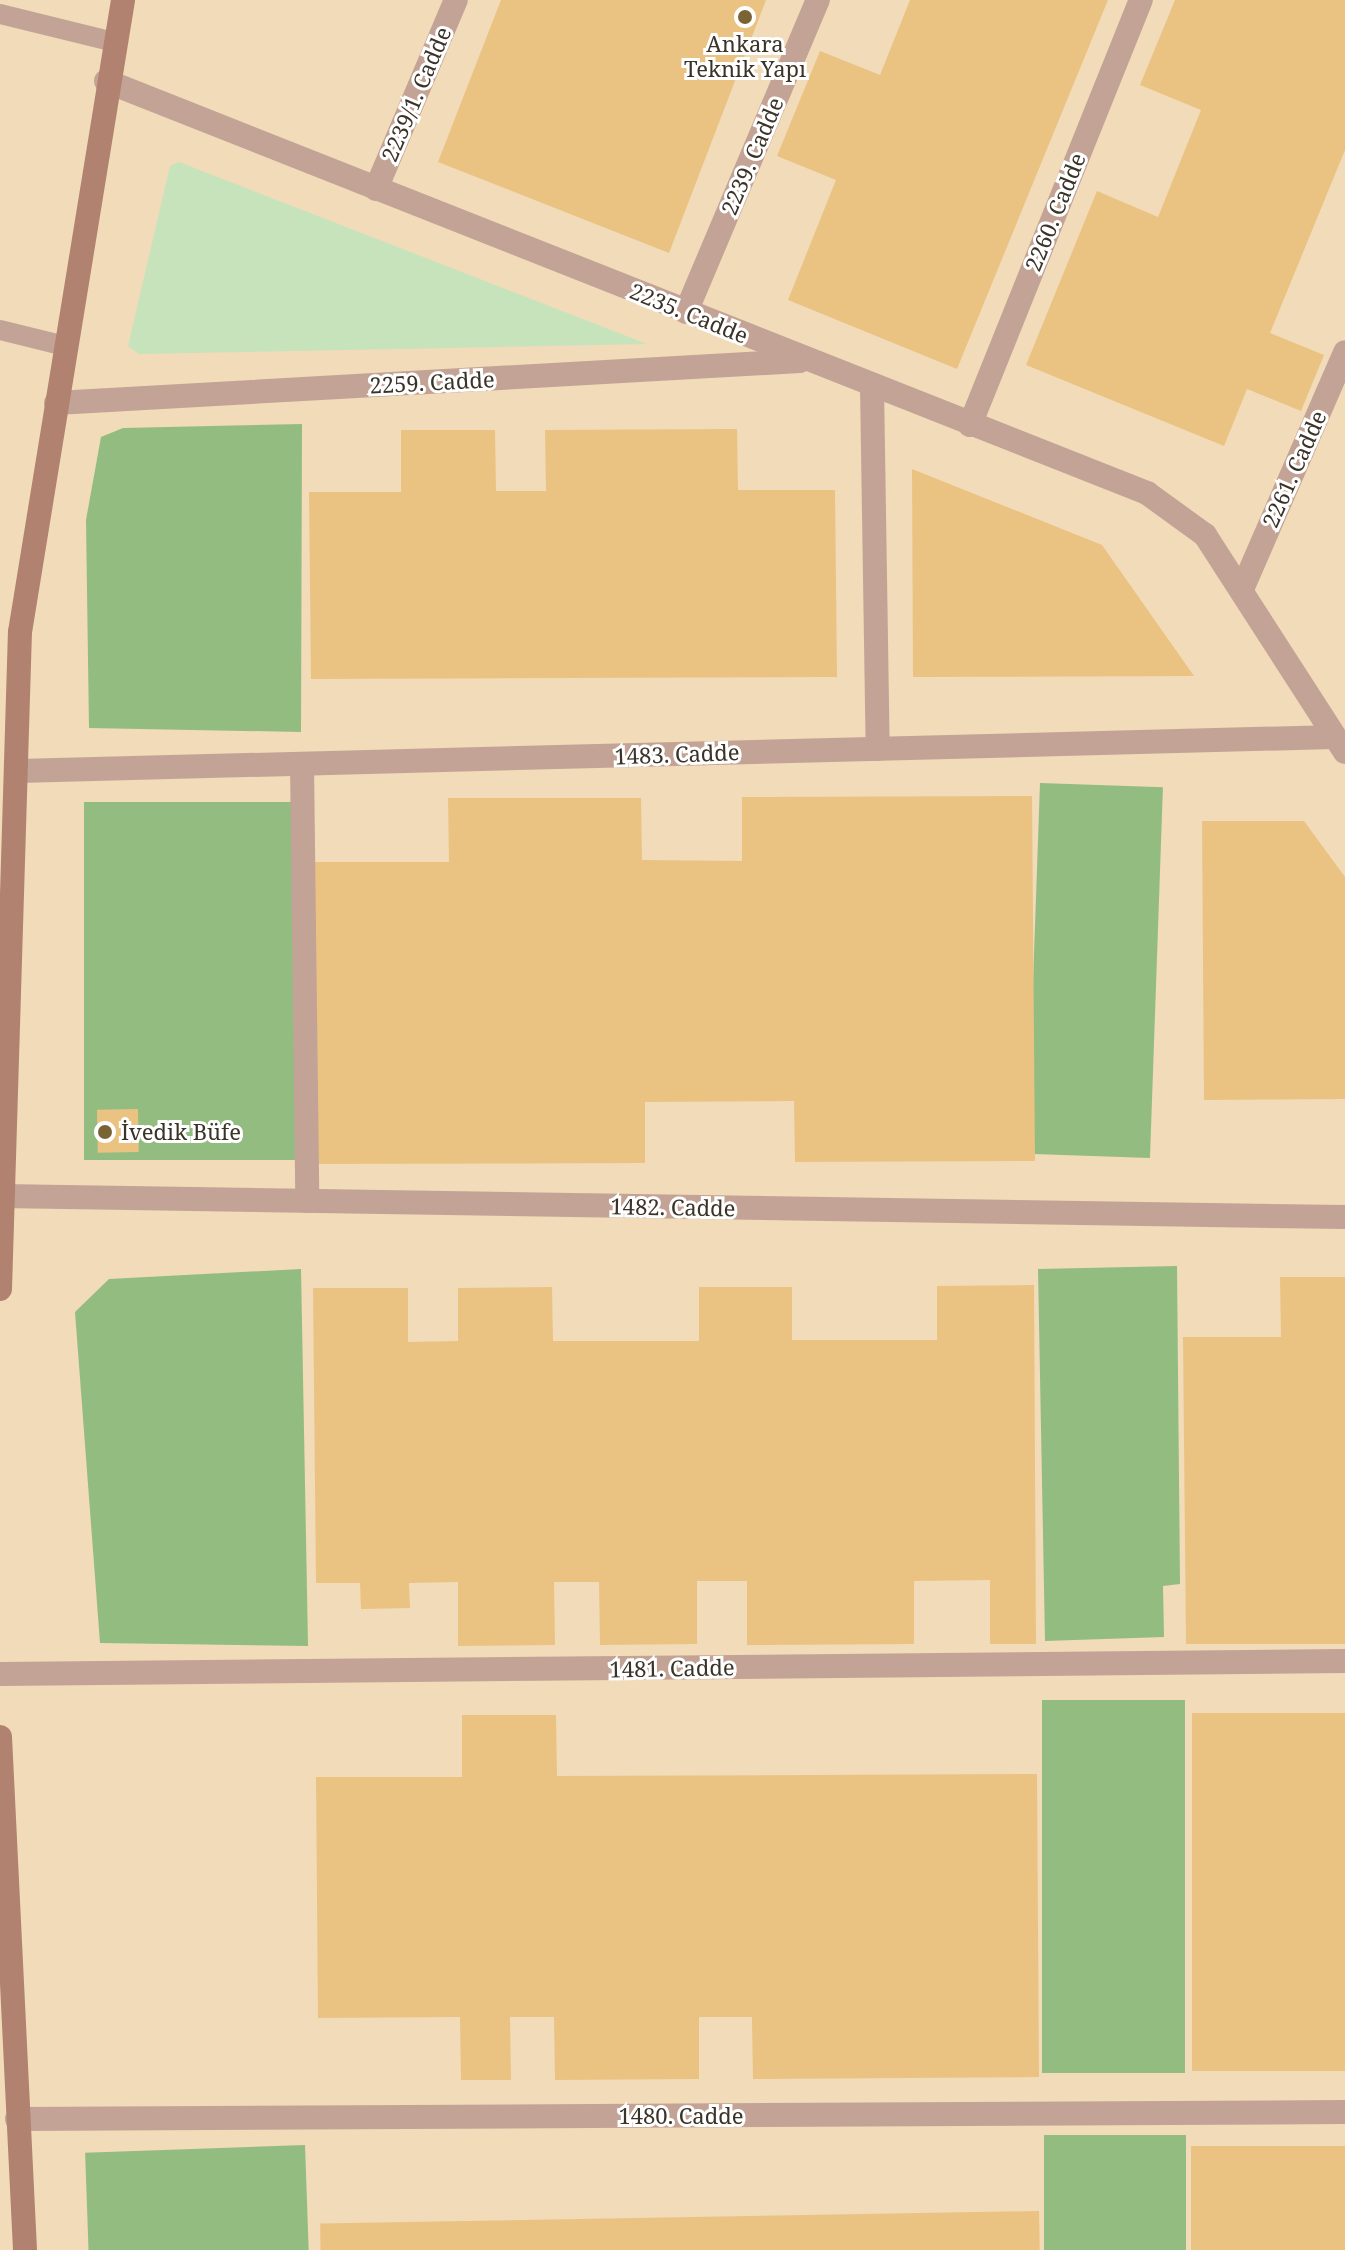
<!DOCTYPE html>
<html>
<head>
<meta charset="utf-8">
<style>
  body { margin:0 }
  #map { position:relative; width:1345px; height:2250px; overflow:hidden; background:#f6e4c8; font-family:"Noto Serif",serif }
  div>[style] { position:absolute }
  .built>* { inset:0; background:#f1dbb8; transform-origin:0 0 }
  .green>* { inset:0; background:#c7e3bc }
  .forest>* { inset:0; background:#93bc81; transform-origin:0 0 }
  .building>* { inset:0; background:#eac383; transform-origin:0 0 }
  .lane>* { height:20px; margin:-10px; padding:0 10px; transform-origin:10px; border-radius:10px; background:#c3a396 }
  .street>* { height:24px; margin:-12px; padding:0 12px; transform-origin:12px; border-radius:12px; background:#c3a396 }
  .secondary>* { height:24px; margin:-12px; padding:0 12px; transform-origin:12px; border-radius:12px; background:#b0826f }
  .dots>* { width:22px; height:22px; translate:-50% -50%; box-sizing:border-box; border:4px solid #fff; border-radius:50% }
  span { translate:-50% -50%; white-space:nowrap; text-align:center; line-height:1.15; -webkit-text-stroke:6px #fff; paint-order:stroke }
  .poi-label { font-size:22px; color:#3a3328 }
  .left { translate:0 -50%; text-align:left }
  .street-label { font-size:22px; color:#3a3328 }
</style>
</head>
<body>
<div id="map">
  <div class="built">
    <i style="left:0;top:0;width:1345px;height:2250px"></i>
  </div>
  <div class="green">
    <i style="clip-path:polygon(179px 162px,647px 344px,139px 354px,128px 346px,170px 166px)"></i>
  </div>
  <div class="forest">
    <i style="clip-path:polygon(302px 424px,301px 732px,89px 728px,86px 520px,101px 437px,123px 428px)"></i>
    <i style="left:1040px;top:783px;width:123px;height:371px;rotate:2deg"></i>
    <i style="left:297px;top:802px;width:358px;height:213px;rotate:90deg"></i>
    <i style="clip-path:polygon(1177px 1266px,1180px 1584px,1163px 1586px,1164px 1637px,1045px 1641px,1038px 1269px)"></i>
    <i style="clip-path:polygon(301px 1269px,308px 1646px,100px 1643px,75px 1312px,109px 1279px)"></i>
    <i style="left:1185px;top:1700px;width:373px;height:143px;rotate:90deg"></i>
    <i style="left:1186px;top:2135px;width:115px;height:142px;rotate:90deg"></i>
    <i style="left:305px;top:2145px;width:105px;height:220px;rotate:88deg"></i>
  </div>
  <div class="building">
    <i style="clip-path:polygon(501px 0,766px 0,669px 253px,438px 162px)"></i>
    <i style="clip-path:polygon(910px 0,1108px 0,957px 369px,788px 300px,836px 180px,777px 156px,820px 51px,880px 75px)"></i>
    <i style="clip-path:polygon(1175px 0,1345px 0,1345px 150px,1270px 333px,1324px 355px,1301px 411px,1247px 389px,1224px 446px,1026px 365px,1097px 191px,1158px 217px,1201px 110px,1140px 85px)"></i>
    <i style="clip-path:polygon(737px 429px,738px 490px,835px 490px,837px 677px,311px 679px,309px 492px,401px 492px,401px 430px,495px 430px,496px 491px,546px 491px,545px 430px)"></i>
    <i style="clip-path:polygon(912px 469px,1102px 545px,1194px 676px,913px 677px)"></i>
    <i style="clip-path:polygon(1032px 796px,1035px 1161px,795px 1162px,794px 1101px,645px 1102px,645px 1163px,312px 1164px,309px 862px,449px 862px,448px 798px,641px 798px,642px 860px,742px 861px,742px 797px)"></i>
    <i style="clip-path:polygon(1202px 821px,1304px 821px,1345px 877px,1345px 1099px,1204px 1100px)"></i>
    <i style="left:138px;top:1109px;width:43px;height:41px;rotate:89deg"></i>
    <i style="clip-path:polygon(1280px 1277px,1345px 1277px,1345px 1644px,1186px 1644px,1183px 1337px,1281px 1337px)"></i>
    <i style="clip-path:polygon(1034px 1285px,1036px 1644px,990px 1644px,990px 1580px,914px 1581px,914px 1644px,747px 1645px,747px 1581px,697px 1581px,697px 1644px,600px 1645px,599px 1582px,554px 1582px,555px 1645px,458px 1646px,458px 1582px,409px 1583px,410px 1608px,361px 1609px,360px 1583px,316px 1583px,313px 1288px,408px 1288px,408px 1342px,458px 1341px,458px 1288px,552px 1287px,553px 1341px,699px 1341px,699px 1287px,792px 1287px,792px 1340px,937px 1340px,937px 1286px)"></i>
    <i style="left:1345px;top:1713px;width:358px;height:153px;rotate:90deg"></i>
    <i style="clip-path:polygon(462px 1715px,556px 1715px,557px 1776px,1037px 1774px,1039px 2077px,753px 2079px,752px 2017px,699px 2017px,699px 2079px,555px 2080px,554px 2017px,510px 2017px,511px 2080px,461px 2080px,460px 2017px,318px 2018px,316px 1777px,462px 1777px)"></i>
    <i style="left:1345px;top:2146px;width:104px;height:154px;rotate:90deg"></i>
    <i style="left:1039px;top:2211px;width:39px;height:719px;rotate:89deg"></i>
  </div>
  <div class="lane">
    <i style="left:0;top:14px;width:117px;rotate:13.8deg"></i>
    <i style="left:0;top:330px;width:67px;rotate:13.8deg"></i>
  </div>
  <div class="street">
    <i style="left:106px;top:81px;width:1120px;rotate:21.59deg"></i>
    <i style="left:1147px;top:493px;width:72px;rotate:35.9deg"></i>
    <i style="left:1205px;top:535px;width:258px;rotate:57.2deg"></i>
    <i style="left:376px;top:189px;width:205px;rotate:-67.1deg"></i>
    <i style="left:686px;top:312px;width:339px;rotate:-67.1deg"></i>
    <i style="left:872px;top:386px;width:363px;rotate:89.1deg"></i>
    <i style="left:56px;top:403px;width:745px;rotate:-3.23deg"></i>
    <i style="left:970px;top:425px;width:458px;rotate:-68.1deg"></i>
    <i style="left:1243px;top:587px;width:256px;rotate:-66.5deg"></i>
    <i style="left:302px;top:764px;width:437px;rotate:89.3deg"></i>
    <i style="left:18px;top:771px;width:1317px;rotate:-1.48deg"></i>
    <i style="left:1px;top:1196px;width:1344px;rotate:0.9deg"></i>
    <i style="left:0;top:1674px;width:1345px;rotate:-0.55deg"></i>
    <i style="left:17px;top:2119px;width:1328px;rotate:-0.3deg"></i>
  </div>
  <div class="secondary">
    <i style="left:0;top:1289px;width:657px;rotate:-88.26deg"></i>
    <i style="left:20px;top:632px;width:640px;rotate:-80.74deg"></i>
    <i style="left:0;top:1737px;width:514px;rotate:87.21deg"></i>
  </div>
  <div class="dots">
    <i style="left:745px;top:17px;background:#7b6434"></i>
    <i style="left:105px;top:1132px;background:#7b6434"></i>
  </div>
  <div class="poi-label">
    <span style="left:745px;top:56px">Ankara<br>Teknik Yapı</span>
    <span class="left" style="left:121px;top:1132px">İvedik Büfe</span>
  </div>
  <div class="street-label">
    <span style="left:416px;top:94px;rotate:-67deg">2239/1. Cadde</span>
    <span style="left:752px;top:156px;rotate:-67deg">2239. Cadde</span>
    <span style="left:1055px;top:212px;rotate:-68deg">2260. Cadde</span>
    <span style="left:689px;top:313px;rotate:22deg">2235. Cadde</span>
    <span style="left:432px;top:382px;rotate:-3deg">2259. Cadde</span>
    <span style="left:1294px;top:469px;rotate:-66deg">2261. Cadde</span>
    <span style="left:677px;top:754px;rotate:-2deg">1483. Cadde</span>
    <span style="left:673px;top:1207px;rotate:1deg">1482. Cadde</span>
    <span style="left:672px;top:1668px;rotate:-1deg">1481. Cadde</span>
    <span style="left:681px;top:2116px">1480. Cadde</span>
  </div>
</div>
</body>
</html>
